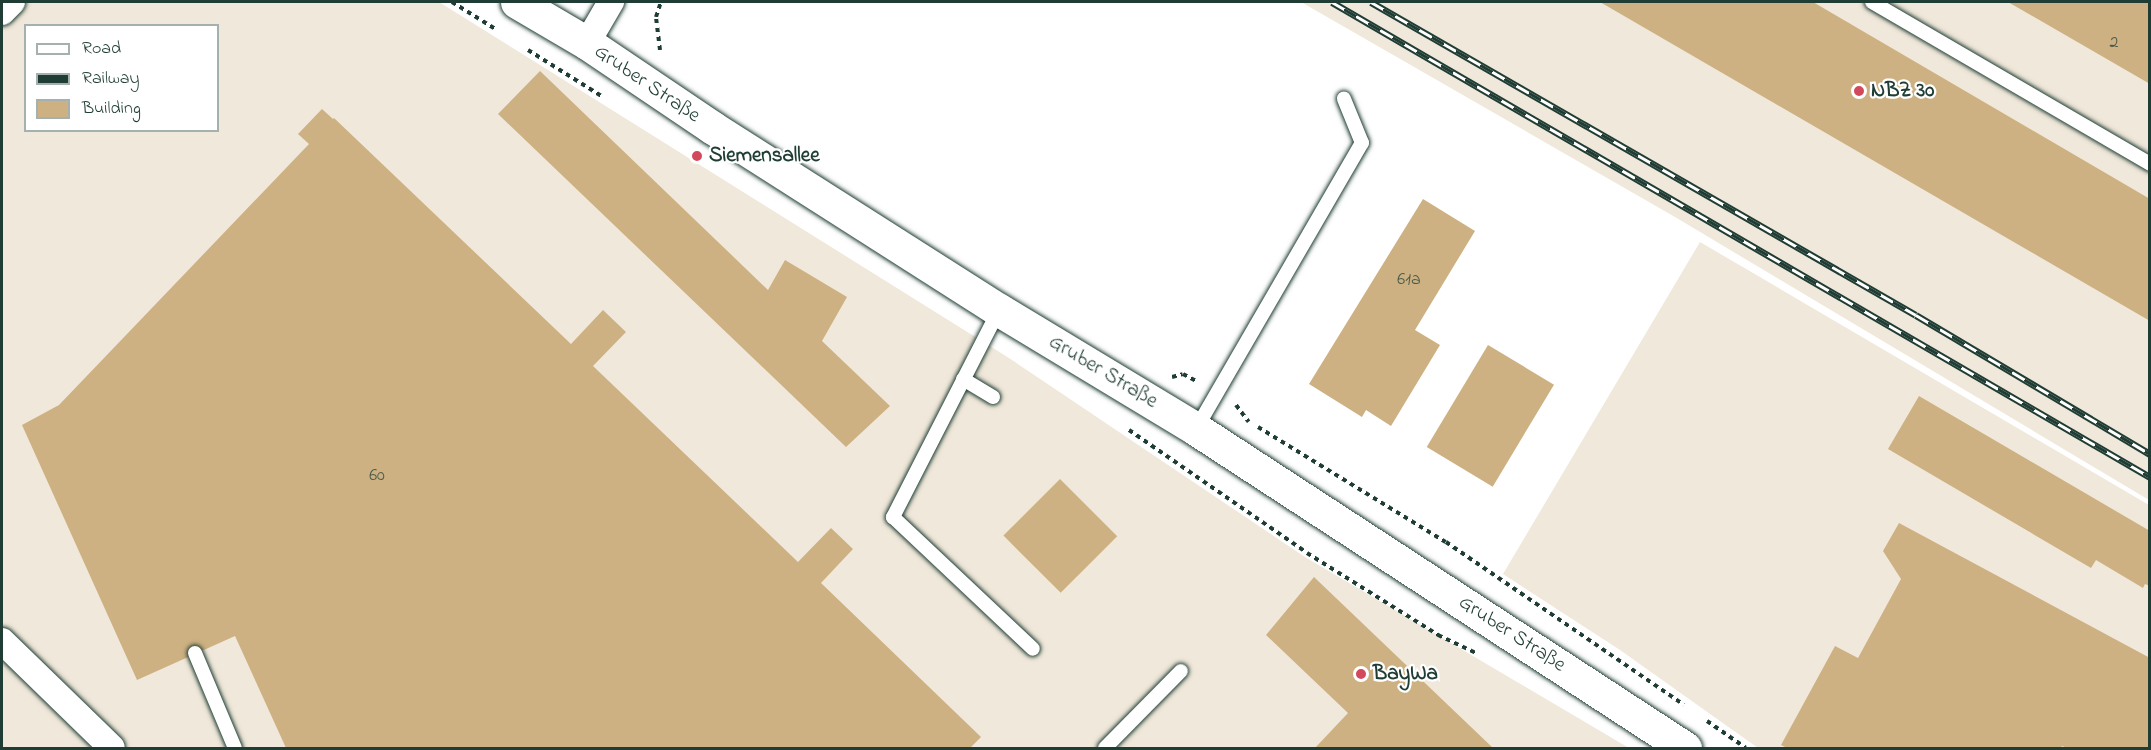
<!DOCTYPE html>
<html>
<head>
<meta charset="utf-8">
<style>
  body { margin:0 }
  #map { position:relative; width:2151px; height:750px; overflow:hidden; background:#fff; font-family:"Indie Flower",sans-serif }
  div>[style] { position:absolute }
  .built>* { inset:0; background:#f0e8da }
  .building>* { inset:0; background:#ceb182; transform-origin:0 0 }
  .path>* { height:4px; margin-top:-2px; transform-origin:0; background:repeating-linear-gradient(90deg,#1f3d34 0 4.5px,transparent 0 9px) }
  .roads { filter:drop-shadow(0 0 2px #1f3d34) drop-shadow(0 0 2px #1f3d34) }
  .lane>* { height:14px; margin:-7px; padding:0 7px; transform-origin:7px; border-radius:7px; background:#fff }
  .street>* { height:26px; margin:-13px; padding:0 13px; transform-origin:13px; border-radius:13px; background:#fff }
  .secondary>* { height:33px; margin:-16.5px; padding:0 16.5px; transform-origin:16.5px; border-radius:16.5px; background:#fff }
  .rail>* { height:7px; margin-top:-3.5px; transform-origin:0; background:repeating-linear-gradient(90deg,#fff 0 14px,#1f3d34 0 28px); box-sizing:border-box; border-block:2px solid #1f3d34 }
  .dots>* { width:16px; height:16px; translate:-50% -50%; box-sizing:border-box; border:3px solid #fff; border-radius:50% }
  span { translate:-50% -50%; white-space:nowrap; text-align:center; line-height:1.15; -webkit-text-stroke:4.5px #fff; paint-order:stroke }
  .number-label { font-size:18px; color:#4b5a48 }
  .number-label span { -webkit-text-stroke-width:0 }
  .street-label { font-size:21px; color:#1f3d34 }
  .poi-label { font-size:21px; color:#1f3d34; font-weight:700 }
  .left { translate:0 -50%; text-align:left }
  .frame { position:absolute; inset:0; border:3px solid #1f3d34; pointer-events:none }
  .legend { position:absolute; left:24px; top:24px; width:195px; height:108px; box-sizing:border-box; background:#fff; border:2px solid #a5b1ae; margin:0; padding:8px 10px; list-style:none; font-size:18px; color:#1f3d34 }
  .legend li { display:flex; align-items:center; gap:12px; height:30px }
  .legend b { width:30px; border:2px solid #a5b1ae }
</style>
</head>
<body>
<div id="map">
  <div class="built">
    <i style="clip-path:polygon(evenodd,2px 2px,439px 2px,1009px 358px,1305px 557px,1629px 748px,2px 748px,2px 2px,26px 26px,218px 26px,218px 130px,26px 130px,26px 26px)"></i>
    <i style="clip-path:polygon(1301px 2px,2149px 2px,2149px 500px,1675px 217px)"></i>
    <i style="clip-path:polygon(1700px 242px,2149px 505px,2149px 748px,1758px 748px,1620px 650px,1503px 574px)"></i>
  </div>
  <div class="building">
    <i style="clip-path:polygon(1600px 2px,1813px 2px,2150px 199px,2150px 321px)"></i>
    <i style="clip-path:polygon(2008px 2px,2150px 2px,2150px 84px)"></i>
    <i style="clip-path:polygon(540px 71px,768px 290px,785px 260px,847px 297px,822px 341px,890px 406px,846px 447px,498px 114px)"></i>
    <i style="clip-path:polygon(322px 109px,333px 119px,334px 118px,571px 344px,603px 310px,626px 332px,593px 366px,798px 562px,831px 528px,853px 549px,821px 583px,981px 737px,970px 748px,286px 748px,235px 636px,137px 680px,22px 425px,59px 405px,309px 144px,298px 134px)"></i>
    <i style="clip-path:polygon(1423px 199px,1475px 231px,1415px 330px,1440px 345px,1391px 426px,1366px 410px,1362px 417px,1309px 384px)"></i>
    <i style="left:1488px;top:345px;width:77px;height:119px;rotate:31deg"></i>
    <i style="clip-path:polygon(1919px 396px,2150px 531px,2150px 586px,2145px 584px,2143px 588px,2096px 560px,2091px 568px,1888px 449px)"></i>
    <i style="left:1060px;top:479px;width:81px;height:80px;rotate:45deg"></i>
    <i style="clip-path:polygon(1899px 523px,2150px 658px,2150px 748px,2067px 748px,2062px 746px,2061px 748px,1787px 748px,1781px 745px,1835px 646px,1858px 658px,1901px 579px,1883px 551px)"></i>
    <i style="clip-path:polygon(1314px 577px,1493px 748px,1315px 748px,1348px 713px,1266px 635px)"></i>
  </div>
  <div class="path">
    <i style="left:452px;top:2px;width:53px;rotate:31.9deg"></i>
    <i style="left:528px;top:50px;width:89px;rotate:32.1deg"></i>
    <i style="left:660px;top:50px;width:33px;rotate:-97deg"></i>
    <i style="left:656px;top:17px;width:16px;rotate:-72deg"></i>
    <i style="left:1172px;top:377px;width:11px;rotate:-15deg"></i>
    <i style="left:1183px;top:374px;width:17px;rotate:28deg"></i>
    <i style="left:1236px;top:405px;width:21px;rotate:53deg"></i>
    <i style="left:1258px;top:427px;width:220px;rotate:31.5deg"></i>
    <i style="left:1446px;top:542px;width:288px;rotate:34.4deg"></i>
    <i style="left:1129px;top:430px;width:216px;rotate:34.6deg"></i>
    <i style="left:1307px;top:553px;width:155px;rotate:32deg"></i>
    <i style="left:1438px;top:635px;width:42px;rotate:25.3deg"></i>
    <i style="left:1707px;top:721px;width:47px;rotate:34.7deg"></i>
  </div>
  <div class="roads">
    <div class="lane">
      <i style="left:1872px;top:2px;width:322px;rotate:30.2deg"></i>
      <i style="left:999px;top:310px;width:233px;rotate:117.1deg"></i>
      <i style="left:893px;top:517px;width:192px;rotate:43.3deg"></i>
      <i style="left:963px;top:379px;width:35px;rotate:31deg"></i>
      <i style="left:1196px;top:429px;width:331px;rotate:-59.9deg"></i>
      <i style="left:1362px;top:143px;width:48px;rotate:-112.2deg"></i>
      <i style="left:195px;top:653px;width:103px;rotate:67.2deg"></i>
      <i style="left:1105px;top:748px;width:108px;rotate:-45.4deg"></i>
    </div>
    <div class="street">
      <i style="left:2px;top:12px;width:14px;rotate:-45deg"></i>
      <i style="left:587px;top:43px;width:48px;rotate:-59.7deg"></i>
      <i style="left:2px;top:641px;width:153px;rotate:44.2deg"></i>
    </div>
    <div class="secondary">
      <i style="left:517px;top:2px;width:81px;rotate:30.4deg"></i>
      <i style="left:587px;top:43px;width:152px;rotate:34deg"></i>
      <i style="left:713px;top:128px;width:339px;rotate:32.5deg"></i>
      <i style="left:999px;top:310px;width:230px;rotate:31.1deg"></i>
      <i style="left:1196px;top:429px;width:584px;rotate:33.12deg"></i>
    </div>
  </div>
  <div class="rail">
    <i style="left:1332px;top:2px;width:946px;rotate:30.14deg"></i>
    <i style="left:1371px;top:2px;width:628px;rotate:29.87deg"></i>
    <i style="left:1916px;top:315px;width:272px;rotate:30.7deg"></i>
  </div>
  <div class="dots">
    <i style="left:1859px;top:91px;background:#d1495b"></i>
    <i style="left:697px;top:156px;background:#d1495b"></i>
    <i style="left:1361px;top:674px;background:#d1495b"></i>
  </div>
  <div class="number-label">
    <span style="left:2114px;top:43px">2</span>
    <span style="left:1409px;top:280px">61a</span>
    <span style="left:377px;top:476px">60</span>
  </div>
  <div class="street-label">
    <span style="left:647px;top:84px;rotate:34deg">Gruber Straße</span>
    <span style="left:1103px;top:372px;rotate:31deg">Gruber Straße</span>
    <span style="left:1512px;top:634px;rotate:33deg">Gruber Straße</span>
  </div>
  <div class="poi-label">
    <span class="left" style="left:1871px;top:91px">NBZ 30</span>
    <span class="left" style="left:709px;top:156px">Siemensallee</span>
    <span class="left" style="left:1373px;top:674px">BayWa</span>
  </div>
  <div class="frame"></div>
  <ul class="legend">
  <li><b style="height:8px;background:#fff"></b>Road</li>
  <li><b style="height:8px;background:#1f3d34"></b>Railway</li>
  <li><b style="height:16px;background:#ceb182"></b>Building</li>
  </ul>
</div>
</body>
</html>
